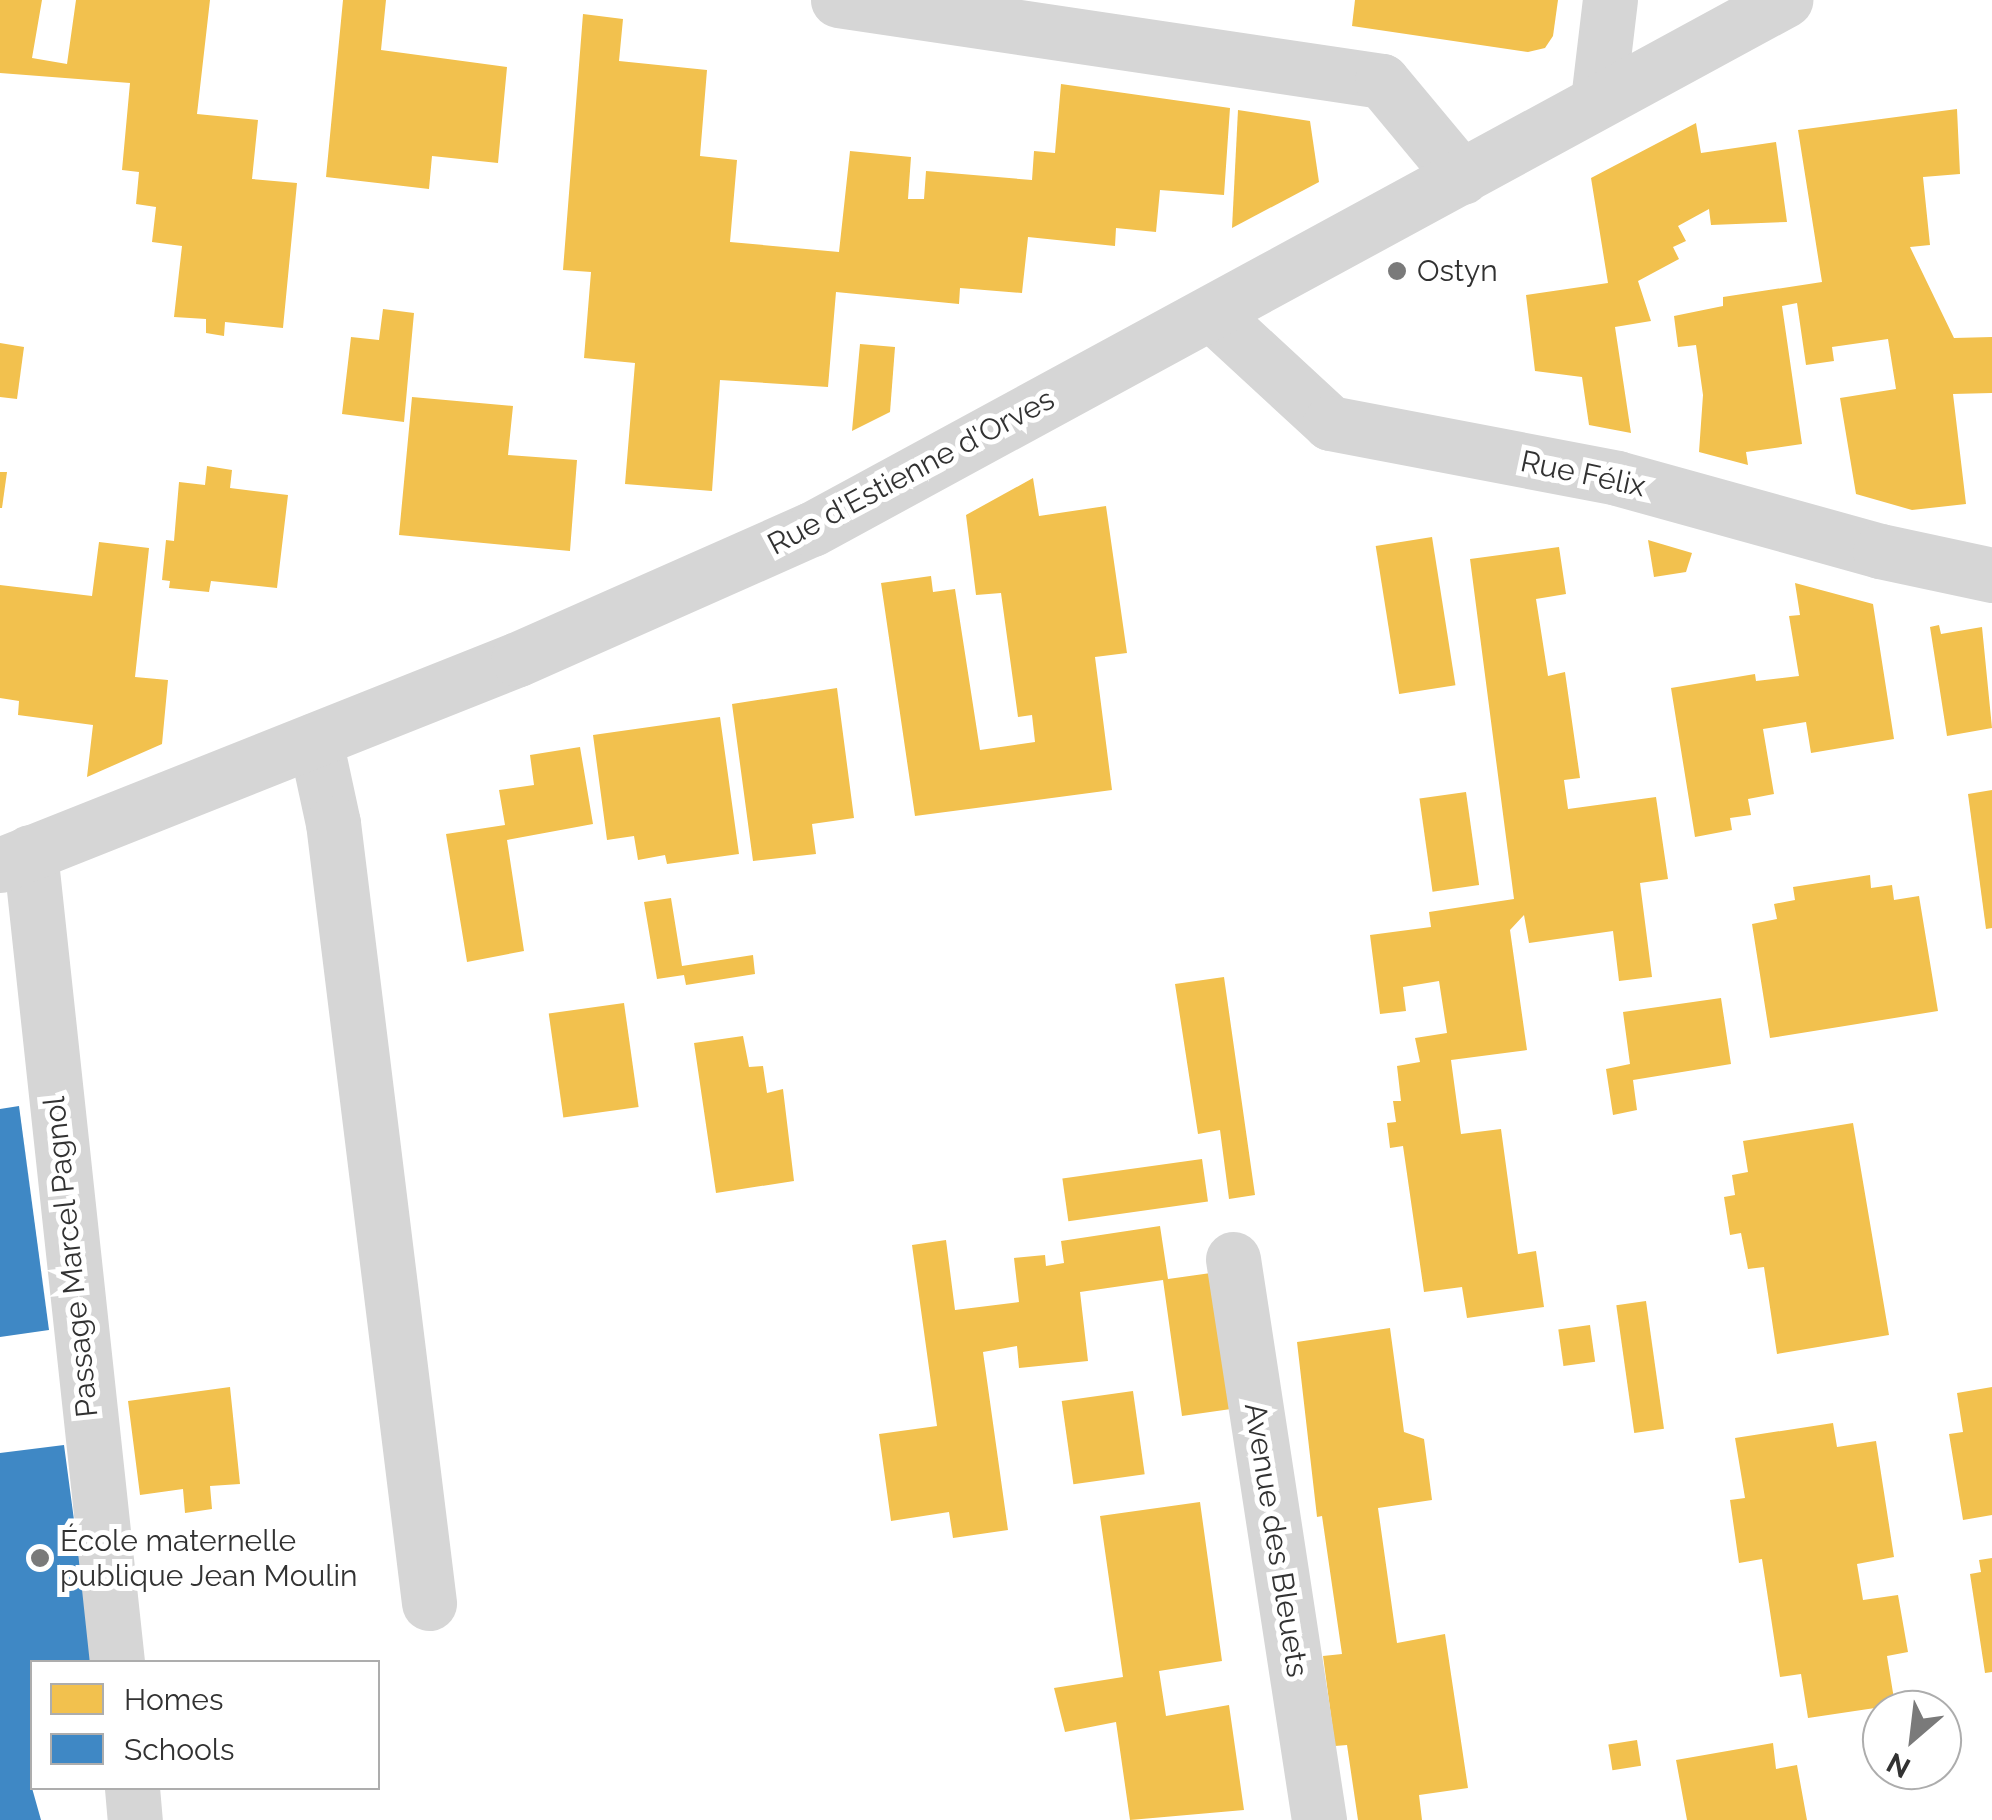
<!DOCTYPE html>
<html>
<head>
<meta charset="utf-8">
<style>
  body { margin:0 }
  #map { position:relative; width:1992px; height:1820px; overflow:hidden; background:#fff; font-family:Raleway,sans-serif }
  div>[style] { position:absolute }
  .homes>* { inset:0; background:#f2c14e; transform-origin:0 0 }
  .schools>* { inset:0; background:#3f88c5 }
  .minor>* { height:55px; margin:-27.5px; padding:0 27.5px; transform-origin:27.5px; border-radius:27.5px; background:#d6d6d6 }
  .dots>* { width:28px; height:28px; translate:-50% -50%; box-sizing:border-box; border:5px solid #fff; border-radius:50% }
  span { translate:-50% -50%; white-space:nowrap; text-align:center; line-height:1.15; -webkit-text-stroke:10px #fff; paint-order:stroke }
  .poi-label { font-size:30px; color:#323232 }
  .left { translate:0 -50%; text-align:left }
  .street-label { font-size:30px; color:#323232 }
  .legend { position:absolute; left:30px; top:1660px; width:350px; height:130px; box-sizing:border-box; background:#fff; border:2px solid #adadad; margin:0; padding:12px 18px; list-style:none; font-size:30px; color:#323232 }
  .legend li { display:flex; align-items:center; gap:20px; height:50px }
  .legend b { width:50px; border:2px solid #adadad }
  .north { position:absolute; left:1862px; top:1690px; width:100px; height:100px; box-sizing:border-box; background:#fff; border:2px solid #adadad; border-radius:50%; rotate:208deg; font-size:28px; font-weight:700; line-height:40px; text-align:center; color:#323232 }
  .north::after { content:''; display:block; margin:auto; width:35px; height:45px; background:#7a7a7a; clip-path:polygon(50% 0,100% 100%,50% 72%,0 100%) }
</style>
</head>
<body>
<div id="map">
  <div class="homes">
    <i style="clip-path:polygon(0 0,42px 0,32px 58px,67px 64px,76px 0,210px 0,197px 114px,258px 120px,252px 179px,297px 183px,283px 328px,225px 322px,224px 336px,206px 333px,206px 319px,174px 317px,182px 246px,152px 242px,156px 207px,136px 204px,139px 172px,122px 170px,130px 83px,0 73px)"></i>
    <i style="clip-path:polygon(343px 0,386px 0,381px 50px,507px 67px,498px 163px,432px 156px,429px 189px,326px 177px)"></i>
    <i style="clip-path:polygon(1355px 0,1558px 0,1553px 36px,1545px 48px,1528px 52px,1352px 26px)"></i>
    <i style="clip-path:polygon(583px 14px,623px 19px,619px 61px,707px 70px,700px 156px,737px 160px,730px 242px,839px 252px,850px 151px,911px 157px,908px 199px,924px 199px,926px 171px,1032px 180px,1034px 151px,1055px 153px,1061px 84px,1230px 108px,1224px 195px,1160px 190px,1156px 232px,1116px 228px,1115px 246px,1028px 237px,1022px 293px,960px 288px,959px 304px,836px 292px,828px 387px,720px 380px,712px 491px,625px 484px,635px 363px,584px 358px,591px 272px,563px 270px)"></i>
    <i style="clip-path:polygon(1957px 109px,1960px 174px,1923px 177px,1930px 245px,1910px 247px,1954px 338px,1992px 337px,1992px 393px,1953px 394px,1966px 504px,1912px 510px,1856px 494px,1840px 398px,1896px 389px,1888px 339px,1832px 347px,1834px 361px,1806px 365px,1797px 303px,1782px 306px,1802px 444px,1746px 452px,1748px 465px,1699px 452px,1703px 395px,1696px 345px,1678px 347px,1674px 316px,1723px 306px,1723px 297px,1822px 282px,1798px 130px)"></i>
    <i style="clip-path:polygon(1238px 110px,1310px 121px,1319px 182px,1232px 228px)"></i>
    <i style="clip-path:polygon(1696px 123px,1701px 153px,1776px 142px,1787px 222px,1711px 225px,1709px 209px,1678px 226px,1686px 241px,1673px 247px,1679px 259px,1638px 281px,1651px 321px,1615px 327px,1631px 433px,1589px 425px,1582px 377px,1535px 371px,1526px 295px,1608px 283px,1591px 178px)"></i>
    <i style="clip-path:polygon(383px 309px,414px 313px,404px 422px,342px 414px,351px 337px,379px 340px)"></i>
    <i style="clip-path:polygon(0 343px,24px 347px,17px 399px,0 397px)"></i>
    <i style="clip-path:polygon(860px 344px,895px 347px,890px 412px,852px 431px)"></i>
    <i style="clip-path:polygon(412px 397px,513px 406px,508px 455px,577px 460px,570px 551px,399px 535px)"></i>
    <i style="clip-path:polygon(207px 466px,232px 470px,230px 488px,288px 495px,277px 588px,211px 581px,209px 592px,169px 588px,170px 581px,162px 580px,166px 540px,174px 541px,179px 482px,205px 485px)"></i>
    <i style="clip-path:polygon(0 472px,7px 472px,2px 508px,0 508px)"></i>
    <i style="clip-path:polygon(1033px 478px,1039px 516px,1106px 506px,1127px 653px,1095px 657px,1112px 790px,915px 816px,881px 583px,931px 576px,933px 592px,955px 589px,980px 750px,1035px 742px,1032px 715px,1018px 717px,1001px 593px,976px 595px,966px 515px)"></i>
    <i style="left:1432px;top:537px;width:150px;height:57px;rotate:81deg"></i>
    <i style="clip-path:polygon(1648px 540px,1692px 553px,1686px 572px,1654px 577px)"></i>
    <i style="clip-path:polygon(99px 542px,149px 548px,135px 677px,168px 680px,162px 744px,87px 777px,93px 725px,18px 715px,19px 701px,0 698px,0 585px,92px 596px)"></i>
    <i style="clip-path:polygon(1559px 547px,1566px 594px,1536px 599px,1548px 676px,1565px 672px,1580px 778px,1564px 780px,1568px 809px,1656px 797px,1668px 879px,1640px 883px,1652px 977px,1619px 981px,1613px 931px,1529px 943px,1524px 915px,1510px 930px,1527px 1050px,1451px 1060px,1461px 1134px,1501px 1129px,1518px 1254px,1536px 1251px,1544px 1307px,1467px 1318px,1462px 1287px,1424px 1292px,1403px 1146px,1390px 1148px,1387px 1123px,1396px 1122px,1393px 1101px,1401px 1101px,1397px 1066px,1420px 1062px,1415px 1038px,1447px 1033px,1439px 981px,1403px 987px,1406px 1011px,1380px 1014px,1370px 935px,1431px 927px,1429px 912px,1514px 899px,1470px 559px)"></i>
    <i style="clip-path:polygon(1795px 583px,1873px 604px,1894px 739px,1811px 753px,1806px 722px,1763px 729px,1774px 794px,1748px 799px,1751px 815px,1730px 818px,1732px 830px,1695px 837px,1671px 688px,1755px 674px,1756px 681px,1799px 676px,1789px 616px,1800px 615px)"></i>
    <i style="clip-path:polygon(1939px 625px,1941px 634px,1982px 627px,1992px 728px,1947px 736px,1930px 627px)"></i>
    <i style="clip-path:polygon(837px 688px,854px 818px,812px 824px,816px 854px,753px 861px,732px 704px)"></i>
    <i style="clip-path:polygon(720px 717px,739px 854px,667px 864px,665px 855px,638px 860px,634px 836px,607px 840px,593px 735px)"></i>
    <i style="clip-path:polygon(580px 747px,593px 824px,507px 840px,524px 951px,467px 962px,446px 834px,505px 825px,499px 790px,534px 785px,530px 755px)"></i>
    <i style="clip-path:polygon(1992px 790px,1992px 928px,1986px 929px,1968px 794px)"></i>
    <i style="left:1466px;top:792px;width:94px;height:47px;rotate:82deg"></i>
    <i style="clip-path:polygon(1870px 875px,1871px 888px,1892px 885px,1894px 900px,1919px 896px,1938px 1011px,1770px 1038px,1752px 924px,1777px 919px,1774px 904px,1795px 900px,1793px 887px)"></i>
    <i style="clip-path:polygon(671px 898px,682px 966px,753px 955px,755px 974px,686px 985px,684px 975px,657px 979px,644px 902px)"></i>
    <i style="clip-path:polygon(1224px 977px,1255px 1195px,1229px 1199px,1220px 1130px,1198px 1134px,1175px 984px)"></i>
    <i style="clip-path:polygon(1721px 998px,1731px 1064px,1633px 1080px,1637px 1110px,1613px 1115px,1606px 1069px,1630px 1064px,1623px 1012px)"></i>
    <i style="left:624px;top:1003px;width:105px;height:76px;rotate:82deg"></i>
    <i style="clip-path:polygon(743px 1036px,749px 1067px,763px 1066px,767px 1093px,783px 1089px,794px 1181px,716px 1193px,694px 1043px)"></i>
    <i style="clip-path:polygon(1853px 1123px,1889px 1335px,1777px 1354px,1764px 1267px,1748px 1269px,1741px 1233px,1730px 1235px,1724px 1197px,1735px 1195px,1732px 1175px,1748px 1172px,1743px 1141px)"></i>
    <i style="left:1202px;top:1159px;width:43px;height:141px;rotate:82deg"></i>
    <i style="clip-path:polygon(1160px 1226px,1168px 1279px,1218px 1272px,1238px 1408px,1182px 1416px,1163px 1280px,1080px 1292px,1088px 1361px,1019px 1368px,1017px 1346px,983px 1352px,1008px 1530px,953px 1538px,949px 1512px,891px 1521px,879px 1434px,937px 1426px,912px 1245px,946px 1240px,955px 1310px,1019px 1302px,1014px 1258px,1045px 1255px,1046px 1266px,1064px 1263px,1061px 1241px)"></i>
    <i style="left:1646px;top:1301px;width:129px;height:30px;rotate:82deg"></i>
    <i style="left:1590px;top:1325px;width:37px;height:32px;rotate:82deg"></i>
    <i style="clip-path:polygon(1390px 1328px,1404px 1432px,1424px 1439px,1432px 1500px,1378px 1508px,1397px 1643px,1445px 1634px,1468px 1788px,1419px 1795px,1422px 1820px,1358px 1820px,1347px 1745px,1335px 1746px,1323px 1656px,1342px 1654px,1322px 1516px,1317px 1517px,1297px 1342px)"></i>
    <i style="clip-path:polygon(230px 1387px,240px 1484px,210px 1486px,212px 1509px,185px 1513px,183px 1489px,140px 1495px,128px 1401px)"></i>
    <i style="clip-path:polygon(1992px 1387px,1992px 1515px,1963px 1520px,1949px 1434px,1963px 1432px,1957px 1393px)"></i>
    <i style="left:1133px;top:1391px;width:84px;height:72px;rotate:82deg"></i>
    <i style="clip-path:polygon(1833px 1423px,1837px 1447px,1876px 1441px,1894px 1557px,1857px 1564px,1863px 1600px,1898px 1595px,1908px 1652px,1887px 1656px,1895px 1705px,1808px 1718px,1801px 1674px,1780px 1677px,1762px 1559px,1739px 1563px,1730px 1500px,1745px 1498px,1735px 1438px)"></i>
    <i style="clip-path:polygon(1200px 1502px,1222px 1661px,1159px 1671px,1166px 1716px,1229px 1705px,1244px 1810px,1130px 1820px,1116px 1722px,1065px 1732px,1054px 1688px,1123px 1677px,1100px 1516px)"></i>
    <i style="clip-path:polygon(1992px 1558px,1992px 1672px,1985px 1673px,1970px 1574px,1981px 1572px,1979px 1560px)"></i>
    <i style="left:1637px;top:1740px;width:26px;height:29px;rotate:81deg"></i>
    <i style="clip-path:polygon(1773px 1743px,1776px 1769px,1797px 1765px,1807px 1820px,1687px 1820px,1676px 1760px)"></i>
  </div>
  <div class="schools">
    <i style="clip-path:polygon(19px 1106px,49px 1330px,0 1337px,0 1109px)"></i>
    <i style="clip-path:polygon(64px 1445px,93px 1662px,32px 1662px,32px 1788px,41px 1820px,0 1820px,0 1453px)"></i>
  </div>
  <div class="minor">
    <i style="left:838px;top:0;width:550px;rotate:8.47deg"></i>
    <i style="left:1382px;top:81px;width:125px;rotate:50.2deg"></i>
    <i style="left:1598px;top:100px;width:101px;rotate:-83.2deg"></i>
    <i style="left:1211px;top:313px;width:162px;rotate:42.7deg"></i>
    <i style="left:1330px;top:423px;width:292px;rotate:10.8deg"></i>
    <i style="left:1617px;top:478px;width:273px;rotate:15.5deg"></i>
    <i style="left:1880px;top:551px;width:115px;rotate:12.1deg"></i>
    <i style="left:315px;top:740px;width:85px;rotate:77.8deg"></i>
    <i style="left:333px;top:823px;width:786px;rotate:82.98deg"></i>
    <i style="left:30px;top:852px;width:815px;rotate:83.87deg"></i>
    <i style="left:0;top:865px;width:557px;rotate:-21.69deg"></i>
    <i style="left:518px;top:659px;width:321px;rotate:-23.9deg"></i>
    <i style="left:812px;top:529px;width:1108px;rotate:-28.53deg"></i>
    <i style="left:1233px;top:1259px;width:568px;rotate:81.28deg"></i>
    <i style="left:132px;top:1788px;width:32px;rotate:85deg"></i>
  </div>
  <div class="dots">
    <i style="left:1397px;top:271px;background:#7a7a7a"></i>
    <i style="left:40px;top:1558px;background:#7a7a7a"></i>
  </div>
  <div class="poi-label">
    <span class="left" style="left:1417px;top:271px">Ostyn</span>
    <span class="left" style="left:60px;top:1558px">École maternelle<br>publique Jean Moulin</span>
  </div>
  <div class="street-label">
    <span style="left:911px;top:472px;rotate:-28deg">Rue d'Estienne d'Orves</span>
    <span style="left:1583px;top:474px;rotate:12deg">Rue Félix</span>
    <span style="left:71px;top:1257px;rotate:-96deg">Passage Marcel Pagnol</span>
    <span style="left:1276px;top:1540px;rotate:81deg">Avenue des Bleuets</span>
  </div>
  <ul class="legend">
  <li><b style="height:28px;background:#f2c14e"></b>Homes</li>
  <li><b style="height:28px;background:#3f88c5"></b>Schools</li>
  </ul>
  <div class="north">N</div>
</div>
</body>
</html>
